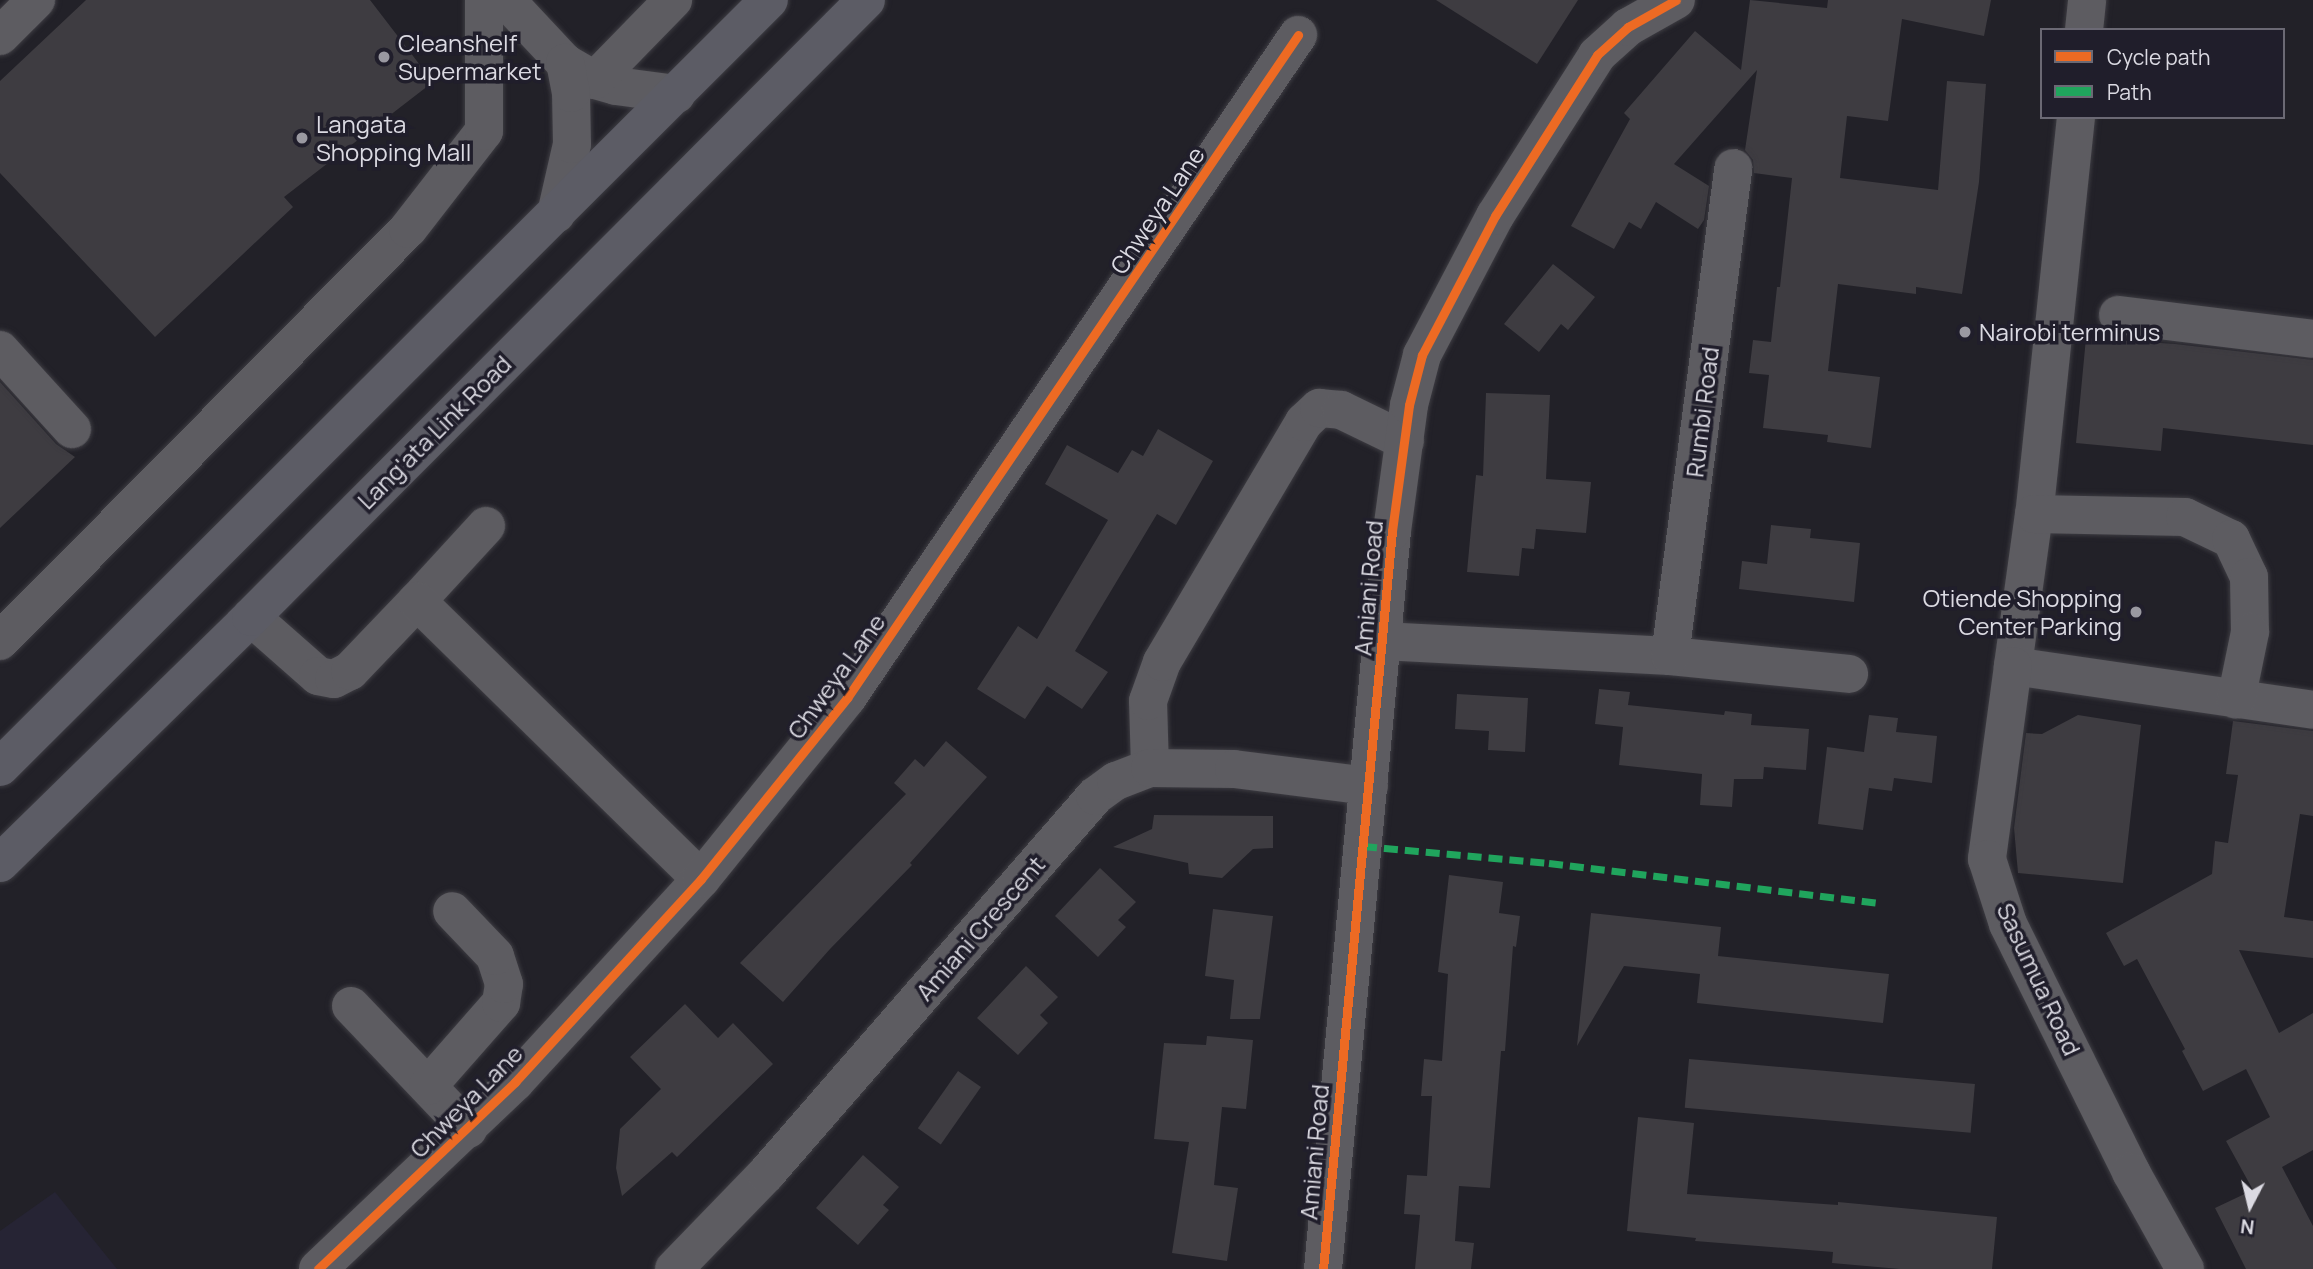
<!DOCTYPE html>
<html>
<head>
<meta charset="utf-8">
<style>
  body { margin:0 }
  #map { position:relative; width:2313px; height:1269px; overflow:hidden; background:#222128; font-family:Manrope,sans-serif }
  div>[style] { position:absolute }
  .built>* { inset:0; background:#262434 }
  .building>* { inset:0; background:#3e3c41; transform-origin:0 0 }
  .roads { filter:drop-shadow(0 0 2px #3d3c42) drop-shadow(0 0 2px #3d3c42) }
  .minor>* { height:38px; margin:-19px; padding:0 19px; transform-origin:19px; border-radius:19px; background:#5d5c61 }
  .major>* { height:38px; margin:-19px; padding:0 19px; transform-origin:19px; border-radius:19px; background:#5c5c65 }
  .quiet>* { height:7px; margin-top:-3.5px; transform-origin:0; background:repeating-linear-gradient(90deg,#20a55d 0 14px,transparent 0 21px) }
  .cycleway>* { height:9px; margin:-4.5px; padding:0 4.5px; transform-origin:4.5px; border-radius:4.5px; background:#ed6a23 }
  .dots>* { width:19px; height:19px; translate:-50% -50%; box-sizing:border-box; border:4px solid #201e2b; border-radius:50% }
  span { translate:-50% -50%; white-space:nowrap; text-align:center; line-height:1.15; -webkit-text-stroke:7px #201e2b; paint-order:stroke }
  .poi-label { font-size:24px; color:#dbdae2 }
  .left { translate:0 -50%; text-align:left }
  .right { translate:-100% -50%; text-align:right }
  .street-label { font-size:24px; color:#dbdae2 }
  .legend { position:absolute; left:2040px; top:28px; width:245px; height:91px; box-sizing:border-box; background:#201e2b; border:2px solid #6b6974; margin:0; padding:9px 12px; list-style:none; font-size:21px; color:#dbdae2 }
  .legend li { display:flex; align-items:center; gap:14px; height:35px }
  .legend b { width:35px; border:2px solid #6b6974 }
  .north { position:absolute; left:2215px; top:1171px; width:70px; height:70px; -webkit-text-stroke:5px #201e2b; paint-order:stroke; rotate:187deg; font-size:19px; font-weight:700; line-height:28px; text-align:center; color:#dbdae2 }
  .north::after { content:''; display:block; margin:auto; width:24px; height:32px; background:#dbdae2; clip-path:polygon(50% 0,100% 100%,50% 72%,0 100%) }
</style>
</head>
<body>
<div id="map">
  <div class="built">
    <i style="clip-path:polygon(55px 1192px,117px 1269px,0 1269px,0 1231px)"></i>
  </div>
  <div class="building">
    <i style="clip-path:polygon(86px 0,370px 0,433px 82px,284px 197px,293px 207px,155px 337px,0 173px,0 81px)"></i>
    <i style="clip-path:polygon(1436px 0,1578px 0,1537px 64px)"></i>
    <i style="clip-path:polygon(1750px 0,1827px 8px,1828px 0,1991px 0,1984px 36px,1902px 19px,1888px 121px,1847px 116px,1840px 178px,1938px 190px,1947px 81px,1986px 84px,1979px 182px,1962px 294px,1916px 287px,1916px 294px,1838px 284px,1828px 371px,1880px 377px,1871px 448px,1827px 442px,1828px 435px,1763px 428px,1769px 375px,1749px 373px,1753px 340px,1771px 342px,1777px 287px,1780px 287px,1792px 178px,1754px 173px,1753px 160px,1745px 150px,1757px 70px,1674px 164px,1709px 186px,1704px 220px,1698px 229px,1656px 202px,1641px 229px,1629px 222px,1614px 249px,1571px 226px,1630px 119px,1624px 113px,1695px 31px,1741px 70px)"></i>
    <i style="clip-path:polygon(1553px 264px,1595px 297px,1568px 330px,1561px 324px,1539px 352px,1504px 324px)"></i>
    <i style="clip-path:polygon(2086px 338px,2175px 344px,2313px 360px,2313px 445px,2163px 428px,2161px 451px,2076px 443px)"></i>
    <i style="clip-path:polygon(0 382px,56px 444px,75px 457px,0 528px)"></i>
    <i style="clip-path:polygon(1486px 393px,1550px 395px,1546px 479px,1591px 482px,1586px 533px,1536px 529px,1534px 549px,1522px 548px,1519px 576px,1467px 572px,1476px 475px,1483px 476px)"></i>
    <i style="clip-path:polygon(1158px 429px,1213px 461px,1176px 525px,1157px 514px,1075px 651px,1108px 672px,1082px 709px,1047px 686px,1025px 719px,977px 689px,1018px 626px,1037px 639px,1108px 520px,1045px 484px,1067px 445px,1118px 473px,1132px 450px,1143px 456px)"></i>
    <i style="clip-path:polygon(1771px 525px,1811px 529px,1810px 538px,1860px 543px,1854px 602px,1739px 589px,1742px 561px,1767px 564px)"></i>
    <i style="clip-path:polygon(1599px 689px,1630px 692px,1628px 705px,1724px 715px,1725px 711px,1752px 714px,1751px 725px,1809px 729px,1806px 770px,1764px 767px,1763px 779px,1734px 779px,1732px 807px,1700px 805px,1702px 774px,1619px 765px,1623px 727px,1595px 724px)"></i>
    <i style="clip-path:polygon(1457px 694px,1528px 698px,1525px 752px,1488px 750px,1489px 731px,1455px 729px)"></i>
    <i style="clip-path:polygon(1869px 715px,1898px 718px,1896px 732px,1937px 736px,1932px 783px,1894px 778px,1892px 791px,1869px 788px,1863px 830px,1818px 824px,1827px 747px,1864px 752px)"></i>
    <i style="clip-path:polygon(2078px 715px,2141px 725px,2123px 883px,2018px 873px,2014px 828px,2026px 733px,2042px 734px)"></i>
    <i style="clip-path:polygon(2233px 721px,2313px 731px,2313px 816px,2300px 814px,2284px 917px,2313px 921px,2313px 958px,2239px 950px,2279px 1033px,2313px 1013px,2313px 1150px,2282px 1167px,2313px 1226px,2313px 1269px,2246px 1269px,2215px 1208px,2253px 1190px,2226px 1141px,2270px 1117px,2246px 1069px,2203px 1091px,2182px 1051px,2185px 1049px,2137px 959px,2124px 966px,2106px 933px,2212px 874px,2215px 841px,2228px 843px,2238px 775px,2226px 774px)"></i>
    <i style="clip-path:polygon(946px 741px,987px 777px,910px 863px,912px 865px,830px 949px,783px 1002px,740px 963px,906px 794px,894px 783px,915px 759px,924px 767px)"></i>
    <i style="clip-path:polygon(1154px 815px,1273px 816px,1273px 848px,1253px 849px,1222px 878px,1189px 874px,1188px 863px,1113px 847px,1152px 829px)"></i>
    <i style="clip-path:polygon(1100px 868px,1136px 902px,1118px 920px,1126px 927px,1098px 957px,1055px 916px)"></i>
    <i style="clip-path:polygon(1449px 875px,1503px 882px,1499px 913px,1520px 916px,1516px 947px,1513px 946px,1505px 1051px,1501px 1051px,1490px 1188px,1459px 1186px,1455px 1241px,1474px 1243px,1471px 1269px,1415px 1269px,1420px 1215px,1404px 1214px,1407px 1175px,1427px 1176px,1432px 1096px,1421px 1096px,1424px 1059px,1442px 1061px,1448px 974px,1438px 972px)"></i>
    <i style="clip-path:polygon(1213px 909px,1273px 916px,1260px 1019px,1230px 1019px,1234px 980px,1205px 976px)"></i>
    <i style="clip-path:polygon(1591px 913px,1721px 927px,1718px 956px,1889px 974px,1883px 1023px,1697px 1003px,1700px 974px,1624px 966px,1577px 1046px)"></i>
    <i style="clip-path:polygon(1026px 966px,1058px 997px,1040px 1015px,1048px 1023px,1018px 1055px,977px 1018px)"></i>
    <i style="clip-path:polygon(685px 1004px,718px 1038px,733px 1023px,773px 1064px,677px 1157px,672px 1152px,622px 1196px,616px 1168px,620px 1129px,661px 1089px,630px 1057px)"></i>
    <i style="clip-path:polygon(1207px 1036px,1253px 1040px,1246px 1109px,1222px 1107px,1214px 1185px,1238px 1188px,1227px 1261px,1172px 1253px,1189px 1142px,1154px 1139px,1164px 1043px,1206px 1045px)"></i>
    <i style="left:1689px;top:1059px;width:287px;height:49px;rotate:5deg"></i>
    <i style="left:958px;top:1071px;width:28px;height:70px;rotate:35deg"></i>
    <i style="clip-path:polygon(1638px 1117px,1694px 1123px,1687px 1194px,1838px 1205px,1838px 1202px,1997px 1217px,1992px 1269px,1900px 1269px,1832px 1263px,1833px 1252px,1695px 1241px,1696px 1238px,1627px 1231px)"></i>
    <i style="clip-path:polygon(863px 1155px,899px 1187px,883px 1205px,889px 1210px,858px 1245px,816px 1208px)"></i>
  </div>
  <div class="roads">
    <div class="minor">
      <i style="left:506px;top:0;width:86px;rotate:46.9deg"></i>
      <i style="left:565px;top:63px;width:34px;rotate:30deg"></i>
      <i style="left:595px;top:80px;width:22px;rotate:16deg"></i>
      <i style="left:616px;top:86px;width:61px;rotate:7.6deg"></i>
      <i style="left:2084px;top:30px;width:30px;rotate:-84deg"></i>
      <i style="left:0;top:36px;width:51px;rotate:-45deg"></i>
      <i style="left:595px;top:80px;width:112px;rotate:-45.7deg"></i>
      <i style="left:2076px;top:117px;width:399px;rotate:96deg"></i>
      <i style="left:2034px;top:514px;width:153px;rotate:97.9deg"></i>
      <i style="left:2013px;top:666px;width:303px;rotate:8.3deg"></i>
      <i style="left:556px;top:214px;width:72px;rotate:-77.1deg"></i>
      <i style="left:572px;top:144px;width:51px;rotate:-91.1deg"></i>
      <i style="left:571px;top:93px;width:31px;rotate:-101deg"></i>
      <i style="left:2118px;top:315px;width:196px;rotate:7deg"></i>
      <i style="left:0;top:350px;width:107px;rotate:47.7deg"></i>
      <i style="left:2034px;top:514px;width:151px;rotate:1.1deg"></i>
      <i style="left:2185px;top:517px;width:51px;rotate:25.6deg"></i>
      <i style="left:2231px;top:539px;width:42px;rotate:64.7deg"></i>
      <i style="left:2249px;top:577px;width:55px;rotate:89deg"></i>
      <i style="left:2250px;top:632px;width:69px;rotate:101.6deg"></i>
      <i style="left:417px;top:601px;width:102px;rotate:-47.4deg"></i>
      <i style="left:251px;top:617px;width:89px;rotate:41.4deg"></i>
      <i style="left:318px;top:676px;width:16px;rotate:11deg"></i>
      <i style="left:334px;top:679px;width:18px;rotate:-27deg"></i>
      <i style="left:350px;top:671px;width:97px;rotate:-46.3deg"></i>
      <i style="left:417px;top:601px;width:397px;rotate:44.4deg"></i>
      <i style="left:0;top:641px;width:580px;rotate:-45.28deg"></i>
      <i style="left:408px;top:229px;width:124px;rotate:-52.2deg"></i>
      <i style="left:484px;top:131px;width:131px;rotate:-90deg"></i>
      <i style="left:1382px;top:641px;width:288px;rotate:3deg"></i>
      <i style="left:1670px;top:656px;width:180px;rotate:5.7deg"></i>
      <i style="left:1670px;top:656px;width:492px;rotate:-82.6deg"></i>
      <i style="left:2013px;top:666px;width:195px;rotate:97.7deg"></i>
      <i style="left:1987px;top:859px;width:68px;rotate:72.1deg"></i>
      <i style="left:2008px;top:924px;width:277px;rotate:63.6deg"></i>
      <i style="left:2131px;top:1172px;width:111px;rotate:60.9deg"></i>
      <i style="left:1150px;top:768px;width:67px;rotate:-91.7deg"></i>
      <i style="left:1148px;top:701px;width:41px;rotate:-70.3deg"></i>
      <i style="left:1162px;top:662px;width:279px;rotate:-59.4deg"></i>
      <i style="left:1304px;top:422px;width:21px;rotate:-43deg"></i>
      <i style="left:1319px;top:408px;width:22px;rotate:5deg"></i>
      <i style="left:1341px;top:410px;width:71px;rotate:25.8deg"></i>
      <i style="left:351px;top:1006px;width:170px;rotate:46.4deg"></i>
      <i style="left:428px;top:1086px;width:111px;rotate:-48.7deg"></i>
      <i style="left:501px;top:1003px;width:19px;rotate:-81deg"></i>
      <i style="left:504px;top:984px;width:29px;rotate:-108deg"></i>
      <i style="left:495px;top:956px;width:62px;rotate:-133.7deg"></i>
      <i style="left:318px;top:1269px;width:272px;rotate:-43.5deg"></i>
      <i style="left:515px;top:1082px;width:275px;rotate:-47.5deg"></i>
      <i style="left:701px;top:879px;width:233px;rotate:-51.1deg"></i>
      <i style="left:847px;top:698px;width:802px;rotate:-55.77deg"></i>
      <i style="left:674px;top:1269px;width:132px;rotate:-45.9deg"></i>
      <i style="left:766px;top:1174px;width:501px;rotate:-48.96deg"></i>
      <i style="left:1095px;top:796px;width:26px;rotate:-36deg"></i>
      <i style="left:1116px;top:781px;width:36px;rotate:-21deg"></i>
      <i style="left:1150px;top:768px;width:84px;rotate:0.7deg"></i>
      <i style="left:1234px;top:769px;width:136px;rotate:7.2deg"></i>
      <i style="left:1323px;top:1269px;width:741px;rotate:-84.66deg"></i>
      <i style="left:1392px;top:531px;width:127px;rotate:-82.3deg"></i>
      <i style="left:1409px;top:405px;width:52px;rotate:-75.4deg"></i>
      <i style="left:1422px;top:355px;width:157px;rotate:-62.3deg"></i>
      <i style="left:1495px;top:216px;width:191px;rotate:-57.6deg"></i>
      <i style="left:1597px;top:55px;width:42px;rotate:-42.1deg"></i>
      <i style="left:1628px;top:27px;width:55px;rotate:-29.4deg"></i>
    </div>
    <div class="major">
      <i style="left:0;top:767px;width:1086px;rotate:-44.93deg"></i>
      <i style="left:0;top:863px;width:351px;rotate:-44.4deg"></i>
      <i style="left:251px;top:617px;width:871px;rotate:-45.09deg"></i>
    </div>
  </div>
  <div class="quiet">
    <i style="left:1363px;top:846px;width:187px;rotate:5.2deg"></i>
    <i style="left:1549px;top:863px;width:333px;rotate:6.9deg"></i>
  </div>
  <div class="cycleway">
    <i style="left:318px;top:1269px;width:272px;rotate:-43.5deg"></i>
    <i style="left:515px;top:1082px;width:275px;rotate:-47.5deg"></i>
    <i style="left:701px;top:879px;width:233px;rotate:-51.1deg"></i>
    <i style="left:847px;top:698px;width:802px;rotate:-55.77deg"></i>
    <i style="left:1323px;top:1269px;width:741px;rotate:-84.66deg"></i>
    <i style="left:1392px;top:531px;width:127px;rotate:-82.3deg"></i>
    <i style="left:1409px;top:405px;width:52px;rotate:-75.4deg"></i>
    <i style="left:1422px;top:355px;width:157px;rotate:-62.3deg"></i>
    <i style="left:1495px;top:216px;width:191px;rotate:-57.6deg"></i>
    <i style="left:1597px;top:55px;width:42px;rotate:-42.1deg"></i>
    <i style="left:1628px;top:27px;width:55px;rotate:-29.4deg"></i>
  </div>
  <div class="dots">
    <i style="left:384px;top:57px;background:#9a99a1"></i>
    <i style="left:302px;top:138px;background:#9a99a1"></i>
    <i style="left:1965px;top:332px;background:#9a99a1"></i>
    <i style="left:2136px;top:612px;background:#9a99a1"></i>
  </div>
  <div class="poi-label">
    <span class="left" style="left:398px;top:57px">Cleanshelf<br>Supermarket</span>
    <span class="left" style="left:316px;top:138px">Langata<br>Shopping Mall</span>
    <span class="left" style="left:1979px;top:332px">Nairobi terminus</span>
    <span class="right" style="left:2122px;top:612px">Otiende Shopping<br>Center Parking</span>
  </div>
  <div class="street-label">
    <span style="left:1157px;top:210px;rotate:-56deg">Chweya Lane</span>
    <span style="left:1702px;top:412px;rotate:-83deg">Rumbi Road</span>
    <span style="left:434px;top:432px;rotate:-45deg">Lang'ata Link Road</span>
    <span style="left:1368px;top:588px;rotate:-85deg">Amiani Road</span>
    <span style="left:836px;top:676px;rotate:-54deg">Chweya Lane</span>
    <span style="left:980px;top:928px;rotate:-49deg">Amiani Crescent</span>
    <span style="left:2039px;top:979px;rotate:65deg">Sasumua Road</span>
    <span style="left:466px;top:1101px;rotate:-45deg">Chweya Lane</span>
    <span style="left:1314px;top:1152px;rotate:-85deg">Amiani Road</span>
  </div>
  <ul class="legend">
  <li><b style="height:9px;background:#ed6a23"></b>Cycle path</li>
  <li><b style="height:9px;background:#20a55d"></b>Path</li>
  </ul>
  <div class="north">N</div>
</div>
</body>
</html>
